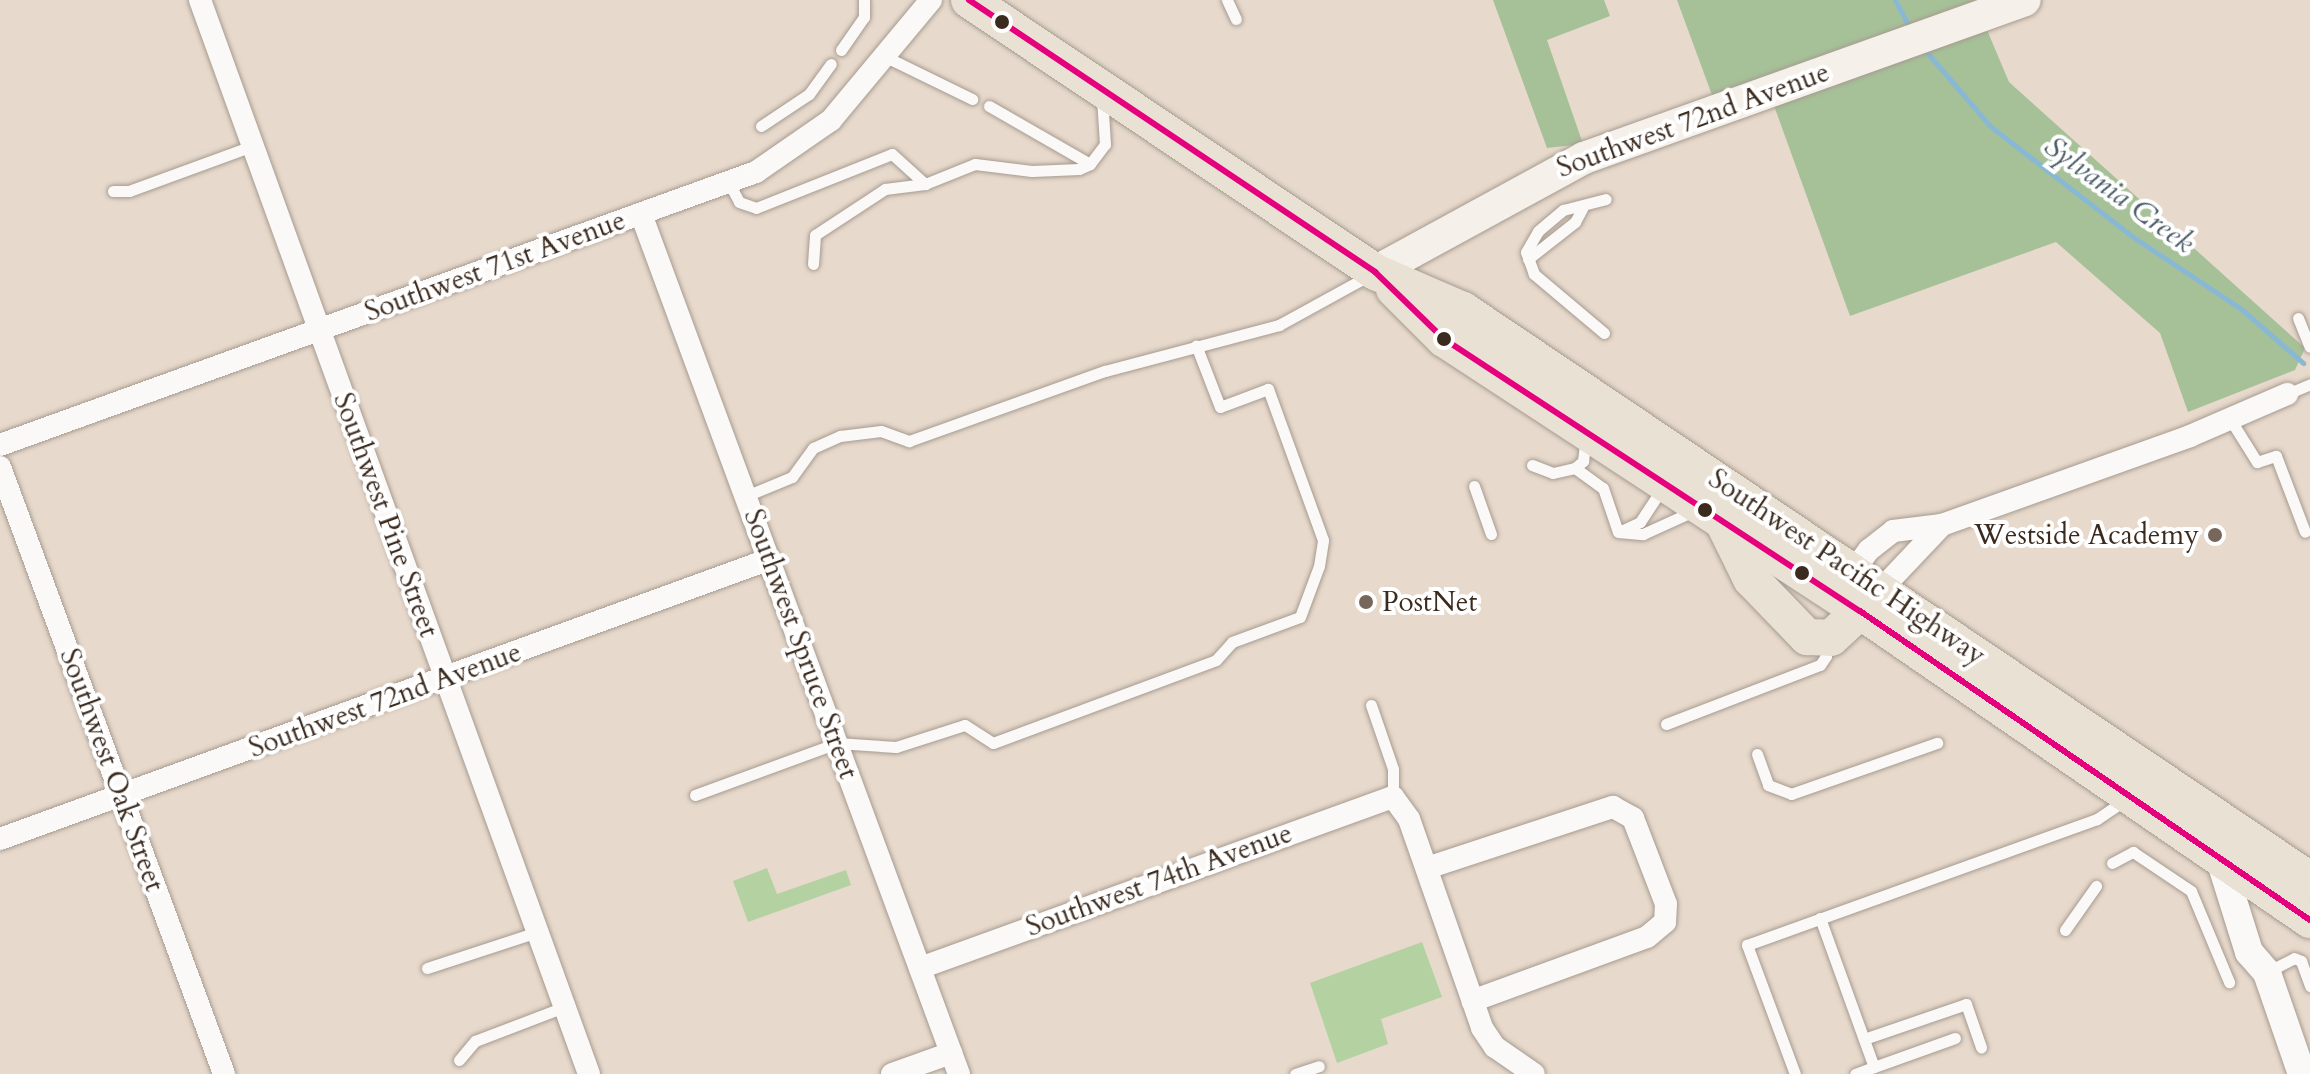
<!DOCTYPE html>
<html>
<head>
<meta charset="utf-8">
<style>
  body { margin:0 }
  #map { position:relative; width:2310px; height:1074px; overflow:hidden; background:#e7d9cb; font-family:Cardo,serif }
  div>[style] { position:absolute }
  .green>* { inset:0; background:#b4d1a2 }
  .forest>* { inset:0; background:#a6c198 }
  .stream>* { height:5px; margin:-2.5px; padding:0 2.5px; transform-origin:2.5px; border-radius:2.5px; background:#89b8d4 }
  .roads { filter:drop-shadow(0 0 2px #a69b91) drop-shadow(0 0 2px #a69b91) }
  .service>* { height:11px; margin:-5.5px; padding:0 5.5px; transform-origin:5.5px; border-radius:5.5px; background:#fbf9f7 }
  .minor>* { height:22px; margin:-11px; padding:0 11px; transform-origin:11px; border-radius:11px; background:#fbf9f7 }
  .tertiary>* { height:28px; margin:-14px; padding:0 14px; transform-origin:14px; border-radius:14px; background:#fbf9f7 }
  .secondary>* { height:32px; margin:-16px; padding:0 16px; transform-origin:16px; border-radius:16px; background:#f5f0ea }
  .trunk>* { height:36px; margin:-18px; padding:0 18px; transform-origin:18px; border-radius:18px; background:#eae1d5 }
  .bus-1>* { height:6px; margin:-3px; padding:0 3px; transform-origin:3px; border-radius:3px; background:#e5007d }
  .dots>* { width:22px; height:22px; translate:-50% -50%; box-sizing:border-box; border:4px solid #fff; border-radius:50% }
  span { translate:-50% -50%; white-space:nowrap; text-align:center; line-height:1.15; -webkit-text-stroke:8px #fff; paint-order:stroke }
  .street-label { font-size:28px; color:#3b2a1e }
  .poi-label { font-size:28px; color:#3b2a1e }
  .right { translate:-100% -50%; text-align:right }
  .left { translate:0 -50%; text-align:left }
  .water-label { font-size:30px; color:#4a5d68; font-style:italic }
</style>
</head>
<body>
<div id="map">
  <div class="green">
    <i style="clip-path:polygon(767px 868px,777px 894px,846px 870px,851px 885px,748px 922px,733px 881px)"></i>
    <i style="clip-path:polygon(1422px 942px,1442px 997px,1381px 1019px,1388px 1044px,1337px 1063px,1310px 983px)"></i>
  </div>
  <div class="forest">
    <i style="clip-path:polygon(1493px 0,1604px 0,1610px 16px,1547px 40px,1583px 144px,1547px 148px)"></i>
    <i style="clip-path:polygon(1677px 0,1977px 0,1712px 95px)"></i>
    <i style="clip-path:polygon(1987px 30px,2009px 82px,2305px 348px,2295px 370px,2188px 412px,2160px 333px,2056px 242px,1850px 316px,1773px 103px)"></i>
  </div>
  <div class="stream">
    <i style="left:1895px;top:0;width:27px;rotate:62deg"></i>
    <i style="left:1924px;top:49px;width:101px;rotate:49.4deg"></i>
    <i style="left:1990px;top:126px;width:181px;rotate:37.8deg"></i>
    <i style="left:2133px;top:237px;width:128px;rotate:33.6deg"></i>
    <i style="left:2240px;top:308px;width:84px;rotate:41.1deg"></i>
  </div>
  <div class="roads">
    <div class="service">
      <i style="left:1227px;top:0;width:21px;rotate:65deg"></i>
      <i style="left:841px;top:50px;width:40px;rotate:-55.1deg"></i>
      <i style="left:864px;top:17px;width:17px;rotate:-90deg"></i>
      <i style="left:886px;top:57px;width:96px;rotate:26deg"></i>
      <i style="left:989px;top:106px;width:116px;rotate:29.9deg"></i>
      <i style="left:761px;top:126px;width:58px;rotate:-33.7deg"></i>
      <i style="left:809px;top:94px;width:37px;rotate:-54deg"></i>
      <i style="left:729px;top:183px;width:21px;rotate:62deg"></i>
      <i style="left:739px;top:202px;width:18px;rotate:19deg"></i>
      <i style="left:756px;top:208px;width:146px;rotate:-21.7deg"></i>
      <i style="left:892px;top:154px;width:45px;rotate:42.3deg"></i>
      <i style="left:925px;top:184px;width:54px;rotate:-21.8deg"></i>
      <i style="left:975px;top:164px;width:57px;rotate:7deg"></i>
      <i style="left:1032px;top:171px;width:47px;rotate:-2.4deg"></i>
      <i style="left:1079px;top:169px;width:12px;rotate:-24deg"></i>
      <i style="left:1090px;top:164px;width:25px;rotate:-53deg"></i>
      <i style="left:1105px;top:144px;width:46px;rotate:-93.7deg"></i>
      <i style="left:113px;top:191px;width:16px"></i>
      <i style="left:129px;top:191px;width:131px;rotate:-20.1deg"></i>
      <i style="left:1528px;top:259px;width:60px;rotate:-38.2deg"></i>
      <i style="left:1575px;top:222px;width:15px;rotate:-62deg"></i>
      <i style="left:813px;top:264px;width:29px;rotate:-86deg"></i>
      <i style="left:815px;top:235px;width:84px;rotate:-33.3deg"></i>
      <i style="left:885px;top:189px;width:40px;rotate:-7.1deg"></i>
      <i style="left:2298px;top:318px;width:31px;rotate:68deg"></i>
      <i style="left:1604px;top:333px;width:92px;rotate:-139.9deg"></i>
      <i style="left:1534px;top:274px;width:23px;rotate:-110deg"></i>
      <i style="left:1526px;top:252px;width:24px;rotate:-60deg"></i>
      <i style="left:1538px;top:231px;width:33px;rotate:-40deg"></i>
      <i style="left:1563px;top:210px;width:44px;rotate:-14.3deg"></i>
      <i style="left:2287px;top:394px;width:25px;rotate:-23deg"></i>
      <i style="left:2230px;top:419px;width:51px;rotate:57.9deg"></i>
      <i style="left:2257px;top:462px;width:20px;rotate:-18deg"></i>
      <i style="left:2276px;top:456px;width:81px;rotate:69.1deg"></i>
      <i style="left:1532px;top:465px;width:22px;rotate:21deg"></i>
      <i style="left:1553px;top:473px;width:23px;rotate:-13deg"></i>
      <i style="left:1575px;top:468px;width:11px;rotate:-41deg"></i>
      <i style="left:1583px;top:461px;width:24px;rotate:-83deg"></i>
      <i style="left:1575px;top:468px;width:34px;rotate:36deg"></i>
      <i style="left:1603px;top:488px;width:46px;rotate:71.2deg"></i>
      <i style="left:1474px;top:486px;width:51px;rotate:70.5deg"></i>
      <i style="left:746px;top:496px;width:50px;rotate:-22.4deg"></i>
      <i style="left:792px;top:477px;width:36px;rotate:-54deg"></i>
      <i style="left:813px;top:448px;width:30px;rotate:-24deg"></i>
      <i style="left:840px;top:436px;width:41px;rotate:-7deg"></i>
      <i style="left:881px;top:431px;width:30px;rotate:20deg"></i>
      <i style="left:909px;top:441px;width:208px;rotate:-19.7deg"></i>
      <i style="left:1105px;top:371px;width:180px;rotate:-14.8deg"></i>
      <i style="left:1279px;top:325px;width:104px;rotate:-28.8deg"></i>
      <i style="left:1621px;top:531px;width:21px;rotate:-25deg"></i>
      <i style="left:1640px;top:522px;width:42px;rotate:-56.7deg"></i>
      <i style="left:1618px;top:532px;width:25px;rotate:5deg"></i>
      <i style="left:1643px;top:534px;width:58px;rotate:-24.4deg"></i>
      <i style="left:1371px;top:705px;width:68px;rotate:71deg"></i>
      <i style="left:1393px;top:769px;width:28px;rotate:90deg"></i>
      <i style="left:1666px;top:724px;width:165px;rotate:-21deg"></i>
      <i style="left:1820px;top:665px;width:11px;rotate:-56deg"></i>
      <i style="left:1826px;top:656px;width:15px;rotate:-98deg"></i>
      <i style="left:1757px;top:754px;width:33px;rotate:70deg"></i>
      <i style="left:1768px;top:785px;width:25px;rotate:21deg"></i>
      <i style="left:1791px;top:794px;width:155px;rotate:-19.3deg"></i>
      <i style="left:695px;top:795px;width:151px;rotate:-20.1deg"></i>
      <i style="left:837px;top:743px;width:59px;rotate:3.9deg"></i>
      <i style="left:896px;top:747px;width:72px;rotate:-17.7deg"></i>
      <i style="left:965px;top:725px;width:33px;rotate:33deg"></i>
      <i style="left:993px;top:743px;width:238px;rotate:-20.4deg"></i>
      <i style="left:1216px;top:660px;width:24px;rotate:-48deg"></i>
      <i style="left:1232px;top:642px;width:72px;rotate:-20.2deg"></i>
      <i style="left:1300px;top:617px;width:54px;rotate:-69.6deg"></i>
      <i style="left:1319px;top:566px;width:26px;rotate:-81deg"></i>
      <i style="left:1323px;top:540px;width:161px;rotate:-110deg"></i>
      <i style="left:1268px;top:389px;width:51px;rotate:159.4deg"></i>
      <i style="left:1220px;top:407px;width:66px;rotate:-111.2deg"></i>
      <i style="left:2112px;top:863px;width:24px;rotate:-28deg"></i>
      <i style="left:2133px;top:852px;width:70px;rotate:33.9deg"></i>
      <i style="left:2191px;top:891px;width:99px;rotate:67.3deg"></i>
      <i style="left:1820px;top:918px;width:158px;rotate:70.1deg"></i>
      <i style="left:1874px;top:1067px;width:20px;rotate:160deg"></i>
      <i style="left:2065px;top:930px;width:54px;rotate:-54.8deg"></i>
      <i style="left:427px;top:968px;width:116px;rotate:-18.1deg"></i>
      <i style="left:2267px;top:972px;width:30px;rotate:-27deg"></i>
      <i style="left:2294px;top:958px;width:8px;rotate:23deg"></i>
      <i style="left:2301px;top:961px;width:27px;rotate:70deg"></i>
      <i style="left:1864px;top:1039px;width:108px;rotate:-18.9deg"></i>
      <i style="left:1966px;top:1004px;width:46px;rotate:70.8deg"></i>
      <i style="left:459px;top:1060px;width:25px;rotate:-50deg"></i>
      <i style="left:475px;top:1041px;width:95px;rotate:-20.9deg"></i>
      <i style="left:1874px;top:1067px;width:86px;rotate:-19.7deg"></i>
      <i style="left:1295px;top:1074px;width:25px;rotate:-18deg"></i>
      <i style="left:1795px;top:1074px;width:138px;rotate:-110.4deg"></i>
      <i style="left:1747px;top:945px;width:372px;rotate:-19.8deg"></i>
      <i style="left:2097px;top:819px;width:34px;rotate:-34deg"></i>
    </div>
    <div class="minor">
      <i style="left:200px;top:0;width:1142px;rotate:70.09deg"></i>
      <i style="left:641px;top:214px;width:917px;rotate:69.71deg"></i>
      <i style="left:0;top:445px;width:804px;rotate:-19.86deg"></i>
      <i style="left:756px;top:172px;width:91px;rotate:-34.7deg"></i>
      <i style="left:831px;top:120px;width:156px;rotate:-50.2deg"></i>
      <i style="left:0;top:467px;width:647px;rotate:69.74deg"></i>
      <i style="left:1847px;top:580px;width:37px;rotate:-54deg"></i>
      <i style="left:1869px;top:550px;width:31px;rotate:-38deg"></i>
      <i style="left:1893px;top:531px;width:49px;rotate:-7deg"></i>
      <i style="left:1942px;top:525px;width:263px;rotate:-19.7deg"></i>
      <i style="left:2190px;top:436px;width:106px;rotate:-23.4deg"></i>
      <i style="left:1872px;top:599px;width:102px;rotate:-46.6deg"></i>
      <i style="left:0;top:839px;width:819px;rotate:-19.98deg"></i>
      <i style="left:1427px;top:868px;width:196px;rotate:-18.2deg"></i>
      <i style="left:1613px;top:807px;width:23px;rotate:29deg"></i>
      <i style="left:1633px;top:818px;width:92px;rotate:69deg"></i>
      <i style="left:1666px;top:904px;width:18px;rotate:93deg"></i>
      <i style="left:1665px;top:922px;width:23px;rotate:140deg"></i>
      <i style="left:1647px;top:937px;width:186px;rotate:159.9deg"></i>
      <i style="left:920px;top:968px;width:503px;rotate:-19.88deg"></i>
      <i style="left:1393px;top:797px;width:27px;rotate:54deg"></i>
      <i style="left:1409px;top:819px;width:221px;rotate:70.7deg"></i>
      <i style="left:1482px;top:1028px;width:23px;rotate:56deg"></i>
      <i style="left:1495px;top:1047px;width:47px;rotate:34.7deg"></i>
      <i style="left:892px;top:1074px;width:63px;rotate:-19.6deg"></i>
    </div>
    <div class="tertiary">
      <i style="left:2218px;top:853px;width:104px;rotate:72.6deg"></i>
      <i style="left:2249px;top:952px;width:28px;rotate:49deg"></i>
      <i style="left:2267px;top:973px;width:107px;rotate:70.9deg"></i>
    </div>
    <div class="secondary">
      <i style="left:1375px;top:272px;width:238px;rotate:-28.6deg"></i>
      <i style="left:1584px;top:158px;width:468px;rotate:-19.7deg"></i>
    </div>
    <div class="trunk">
      <i style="left:969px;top:0;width:489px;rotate:33.8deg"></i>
      <i style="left:1375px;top:272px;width:96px;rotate:23.4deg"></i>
      <i style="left:1463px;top:310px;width:1021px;rotate:33.94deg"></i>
      <i style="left:1394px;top:289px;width:71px;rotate:45deg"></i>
      <i style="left:1444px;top:339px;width:497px;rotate:33.2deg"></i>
      <i style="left:1860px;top:611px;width:546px;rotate:34.48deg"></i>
      <i style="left:1722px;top:520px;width:66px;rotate:63.8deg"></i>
      <i style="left:1751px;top:579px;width:81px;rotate:46deg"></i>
      <i style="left:1807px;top:637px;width:24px;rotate:2deg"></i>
      <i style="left:1831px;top:638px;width:40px;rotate:-43deg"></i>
    </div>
  </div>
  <div class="bus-1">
    <i style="left:969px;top:0;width:489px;rotate:33.8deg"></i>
    <i style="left:1375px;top:272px;width:96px;rotate:44.2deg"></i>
    <i style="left:1444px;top:339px;width:497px;rotate:33.2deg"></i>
    <i style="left:1860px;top:611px;width:546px;rotate:34.48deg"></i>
  </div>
  <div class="dots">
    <i style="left:1002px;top:22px;background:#3b2a1e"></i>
    <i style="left:1444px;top:339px;background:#3b2a1e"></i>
    <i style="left:1705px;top:510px;background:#3b2a1e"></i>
    <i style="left:2215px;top:535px;background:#77675b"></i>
    <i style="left:1802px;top:573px;background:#3b2a1e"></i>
    <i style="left:1366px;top:602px;background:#77675b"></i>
  </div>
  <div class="street-label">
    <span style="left:1693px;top:120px;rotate:-20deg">Southwest 72nd Avenue</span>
    <span style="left:495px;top:266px;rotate:-20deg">Southwest 71st Avenue</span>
    <span style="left:386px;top:515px;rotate:70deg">Southwest Pine Street</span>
    <span style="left:1847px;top:567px;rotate:34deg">Southwest Pacific Highway</span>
    <span style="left:801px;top:644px;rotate:70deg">Southwest Spruce Street</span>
    <span style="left:385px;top:700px;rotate:-20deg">Southwest 72nd Avenue</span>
    <span style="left:112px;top:770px;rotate:70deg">Southwest Oak Street</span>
    <span style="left:1159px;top:880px;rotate:-20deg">Southwest 74th Avenue</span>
  </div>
  <div class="poi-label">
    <span class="right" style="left:2199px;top:535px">Westside Academy</span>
    <span class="left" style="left:1382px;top:602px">PostNet</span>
  </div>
  <div class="water-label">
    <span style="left:2119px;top:195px;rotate:36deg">Sylvania Creek</span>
  </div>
</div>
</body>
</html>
